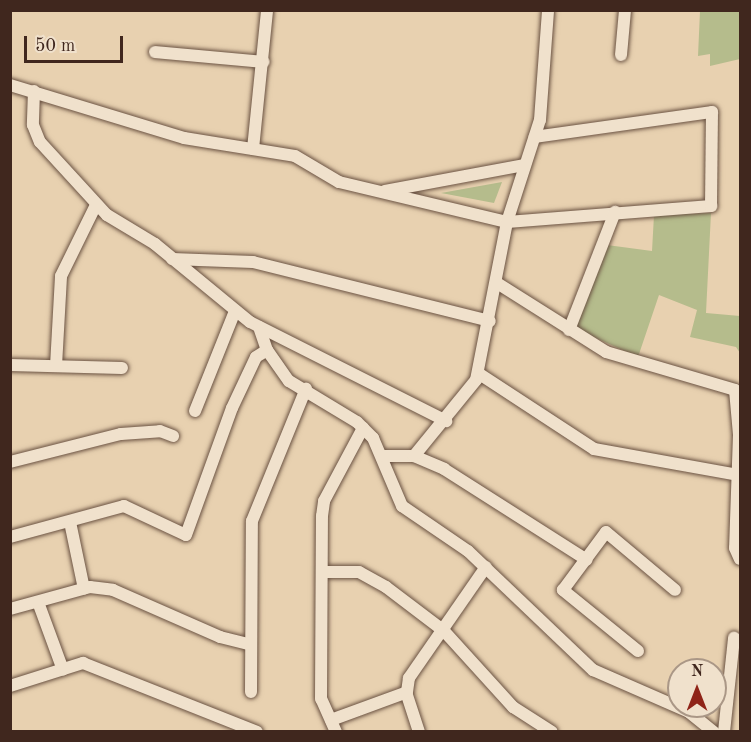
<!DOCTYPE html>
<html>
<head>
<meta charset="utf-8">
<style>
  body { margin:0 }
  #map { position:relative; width:751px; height:742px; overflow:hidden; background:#e8d1b0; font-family:"Old Standard TT",serif }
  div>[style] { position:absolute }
  .green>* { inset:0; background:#b5bc8c }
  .roads { filter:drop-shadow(0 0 2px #6a5242) drop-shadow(0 0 2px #6a5242) }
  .minor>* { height:12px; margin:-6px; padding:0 6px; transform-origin:6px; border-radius:6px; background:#f0e1cc }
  span { translate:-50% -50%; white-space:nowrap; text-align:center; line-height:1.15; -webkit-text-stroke:4.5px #f0e1cc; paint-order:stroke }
  .frame { position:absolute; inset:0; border:12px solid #40271e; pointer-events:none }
  .north { position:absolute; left:667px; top:658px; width:60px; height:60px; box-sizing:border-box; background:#f0e1cc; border:2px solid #aa9786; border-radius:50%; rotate:0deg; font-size:16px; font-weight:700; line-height:24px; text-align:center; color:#40271e }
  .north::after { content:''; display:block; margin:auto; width:21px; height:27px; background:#8f2418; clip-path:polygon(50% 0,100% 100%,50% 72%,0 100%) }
  .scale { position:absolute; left:24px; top:36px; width:99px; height:27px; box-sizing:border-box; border:3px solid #40271e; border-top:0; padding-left:8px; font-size:18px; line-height:21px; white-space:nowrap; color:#40271e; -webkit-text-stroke:4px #f0e1cc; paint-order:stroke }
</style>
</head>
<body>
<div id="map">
  <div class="green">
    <i style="clip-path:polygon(700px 11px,740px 11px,740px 59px,710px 66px,710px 54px,698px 56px)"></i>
    <i style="clip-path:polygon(502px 182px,494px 203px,441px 193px)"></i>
    <i style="clip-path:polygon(711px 213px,706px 313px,740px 316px,740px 353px,736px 347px,690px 337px,697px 310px,659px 295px,638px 357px,574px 328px,607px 245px,652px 251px,654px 215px)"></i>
  </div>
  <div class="roads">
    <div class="minor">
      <i style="left:155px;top:52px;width:109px;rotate:5.2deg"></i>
      <i style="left:621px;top:55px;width:45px;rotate:-84.9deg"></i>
      <i style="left:10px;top:85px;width:182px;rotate:16.9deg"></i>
      <i style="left:184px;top:138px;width:112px;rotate:9.2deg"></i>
      <i style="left:295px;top:156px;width:51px;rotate:30.6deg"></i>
      <i style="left:339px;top:182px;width:173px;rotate:13.4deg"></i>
      <i style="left:507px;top:222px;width:205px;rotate:-4.5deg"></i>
      <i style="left:711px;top:206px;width:94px;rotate:-89.4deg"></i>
      <i style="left:712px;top:112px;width:179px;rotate:172deg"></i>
      <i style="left:34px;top:91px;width:34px;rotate:92deg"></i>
      <i style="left:33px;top:125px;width:18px;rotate:68deg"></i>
      <i style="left:40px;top:142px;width:99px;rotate:47.5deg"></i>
      <i style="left:107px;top:215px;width:56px;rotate:31.1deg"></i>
      <i style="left:155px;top:244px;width:123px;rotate:39.4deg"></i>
      <i style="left:250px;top:322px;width:220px;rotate:26.8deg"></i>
      <i style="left:253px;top:149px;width:140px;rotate:-84.2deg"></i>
      <i style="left:385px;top:191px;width:141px;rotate:-10.6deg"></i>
      <i style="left:172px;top:259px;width:81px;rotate:2.1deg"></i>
      <i style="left:253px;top:262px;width:244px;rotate:14deg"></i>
      <i style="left:497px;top:283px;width:129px;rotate:32.3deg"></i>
      <i style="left:606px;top:352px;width:134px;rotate:16.4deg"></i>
      <i style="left:735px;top:390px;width:45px;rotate:84.9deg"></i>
      <i style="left:739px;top:435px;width:113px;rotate:92deg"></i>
      <i style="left:735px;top:548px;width:12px;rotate:66deg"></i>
      <i style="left:259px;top:327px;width:24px;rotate:71deg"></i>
      <i style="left:267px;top:350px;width:38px;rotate:55deg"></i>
      <i style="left:289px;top:381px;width:79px;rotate:31.1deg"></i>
      <i style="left:357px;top:422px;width:23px;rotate:45deg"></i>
      <i style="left:373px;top:438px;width:74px;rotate:66.9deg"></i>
      <i style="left:402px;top:506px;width:80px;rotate:34.3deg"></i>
      <i style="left:468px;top:551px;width:173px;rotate:43.6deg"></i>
      <i style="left:593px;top:670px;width:105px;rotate:23.6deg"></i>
      <i style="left:689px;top:712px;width:32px;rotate:39deg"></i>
      <i style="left:569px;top:330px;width:127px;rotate:-68.7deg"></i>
      <i style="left:10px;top:365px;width:112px;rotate:1.5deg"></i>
      <i style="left:56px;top:366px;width:90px;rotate:-86.8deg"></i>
      <i style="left:61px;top:276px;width:79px;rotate:-63.8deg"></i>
      <i style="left:478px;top:373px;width:139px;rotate:33.2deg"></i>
      <i style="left:594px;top:449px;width:146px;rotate:10.2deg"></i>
      <i style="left:195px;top:411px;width:108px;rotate:-68.2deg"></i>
      <i style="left:384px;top:456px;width:30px"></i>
      <i style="left:414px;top:456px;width:33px;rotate:23deg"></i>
      <i style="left:444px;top:469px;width:169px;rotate:32.5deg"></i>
      <i style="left:414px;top:456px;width:98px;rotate:-50.8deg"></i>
      <i style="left:476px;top:380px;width:161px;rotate:-78.9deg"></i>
      <i style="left:507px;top:222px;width:107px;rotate:-72.1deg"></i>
      <i style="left:540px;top:120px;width:110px;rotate:-85.8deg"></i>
      <i style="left:10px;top:462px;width:114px;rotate:-14.2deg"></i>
      <i style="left:121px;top:434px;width:39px;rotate:-4deg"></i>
      <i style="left:160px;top:431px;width:14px;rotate:21deg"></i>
      <i style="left:70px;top:522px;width:68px;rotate:78.2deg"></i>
      <i style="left:10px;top:537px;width:118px;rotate:-15.2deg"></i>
      <i style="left:124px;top:506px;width:68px;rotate:25.1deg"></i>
      <i style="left:186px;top:535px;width:135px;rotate:-70.1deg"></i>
      <i style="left:232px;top:408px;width:56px;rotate:-64.8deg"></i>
      <i style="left:256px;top:357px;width:13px;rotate:-32deg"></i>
      <i style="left:322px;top:572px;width:37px"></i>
      <i style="left:359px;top:572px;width:31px;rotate:29deg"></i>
      <i style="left:386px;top:587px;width:73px;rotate:37.2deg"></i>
      <i style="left:444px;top:631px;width:103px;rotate:47.8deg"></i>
      <i style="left:513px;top:707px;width:46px;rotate:32.7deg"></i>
      <i style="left:38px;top:602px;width:72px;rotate:69.8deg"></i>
      <i style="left:10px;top:609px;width:83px;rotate:-15.4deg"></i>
      <i style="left:90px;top:587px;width:23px;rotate:7deg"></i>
      <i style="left:113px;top:590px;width:117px;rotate:23.7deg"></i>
      <i style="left:220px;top:637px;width:32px;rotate:14deg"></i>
      <i style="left:638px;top:651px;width:97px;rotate:-140.9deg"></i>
      <i style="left:563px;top:590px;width:72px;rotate:-53.4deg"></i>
      <i style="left:606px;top:532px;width:90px;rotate:40deg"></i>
      <i style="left:10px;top:686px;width:77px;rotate:-17.5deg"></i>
      <i style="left:83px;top:663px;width:187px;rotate:21.6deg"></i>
      <i style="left:251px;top:692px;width:171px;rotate:-89.7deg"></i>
      <i style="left:252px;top:521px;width:143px;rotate:-67.8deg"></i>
      <i style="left:406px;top:692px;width:42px;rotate:72deg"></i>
      <i style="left:331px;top:720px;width:81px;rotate:-20.2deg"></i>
      <i style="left:407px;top:692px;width:14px;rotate:-82deg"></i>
      <i style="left:409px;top:678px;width:135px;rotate:-55.3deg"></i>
      <i style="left:336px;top:732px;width:36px;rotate:-114deg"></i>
      <i style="left:321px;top:699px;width:183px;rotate:-89.7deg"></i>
      <i style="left:322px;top:516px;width:15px;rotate:-82deg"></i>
      <i style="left:324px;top:501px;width:83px;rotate:-61.9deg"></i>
      <i style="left:724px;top:732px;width:95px;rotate:-83.9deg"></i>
    </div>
  </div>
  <div class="frame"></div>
  <div class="north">N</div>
  <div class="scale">50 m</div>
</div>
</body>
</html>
